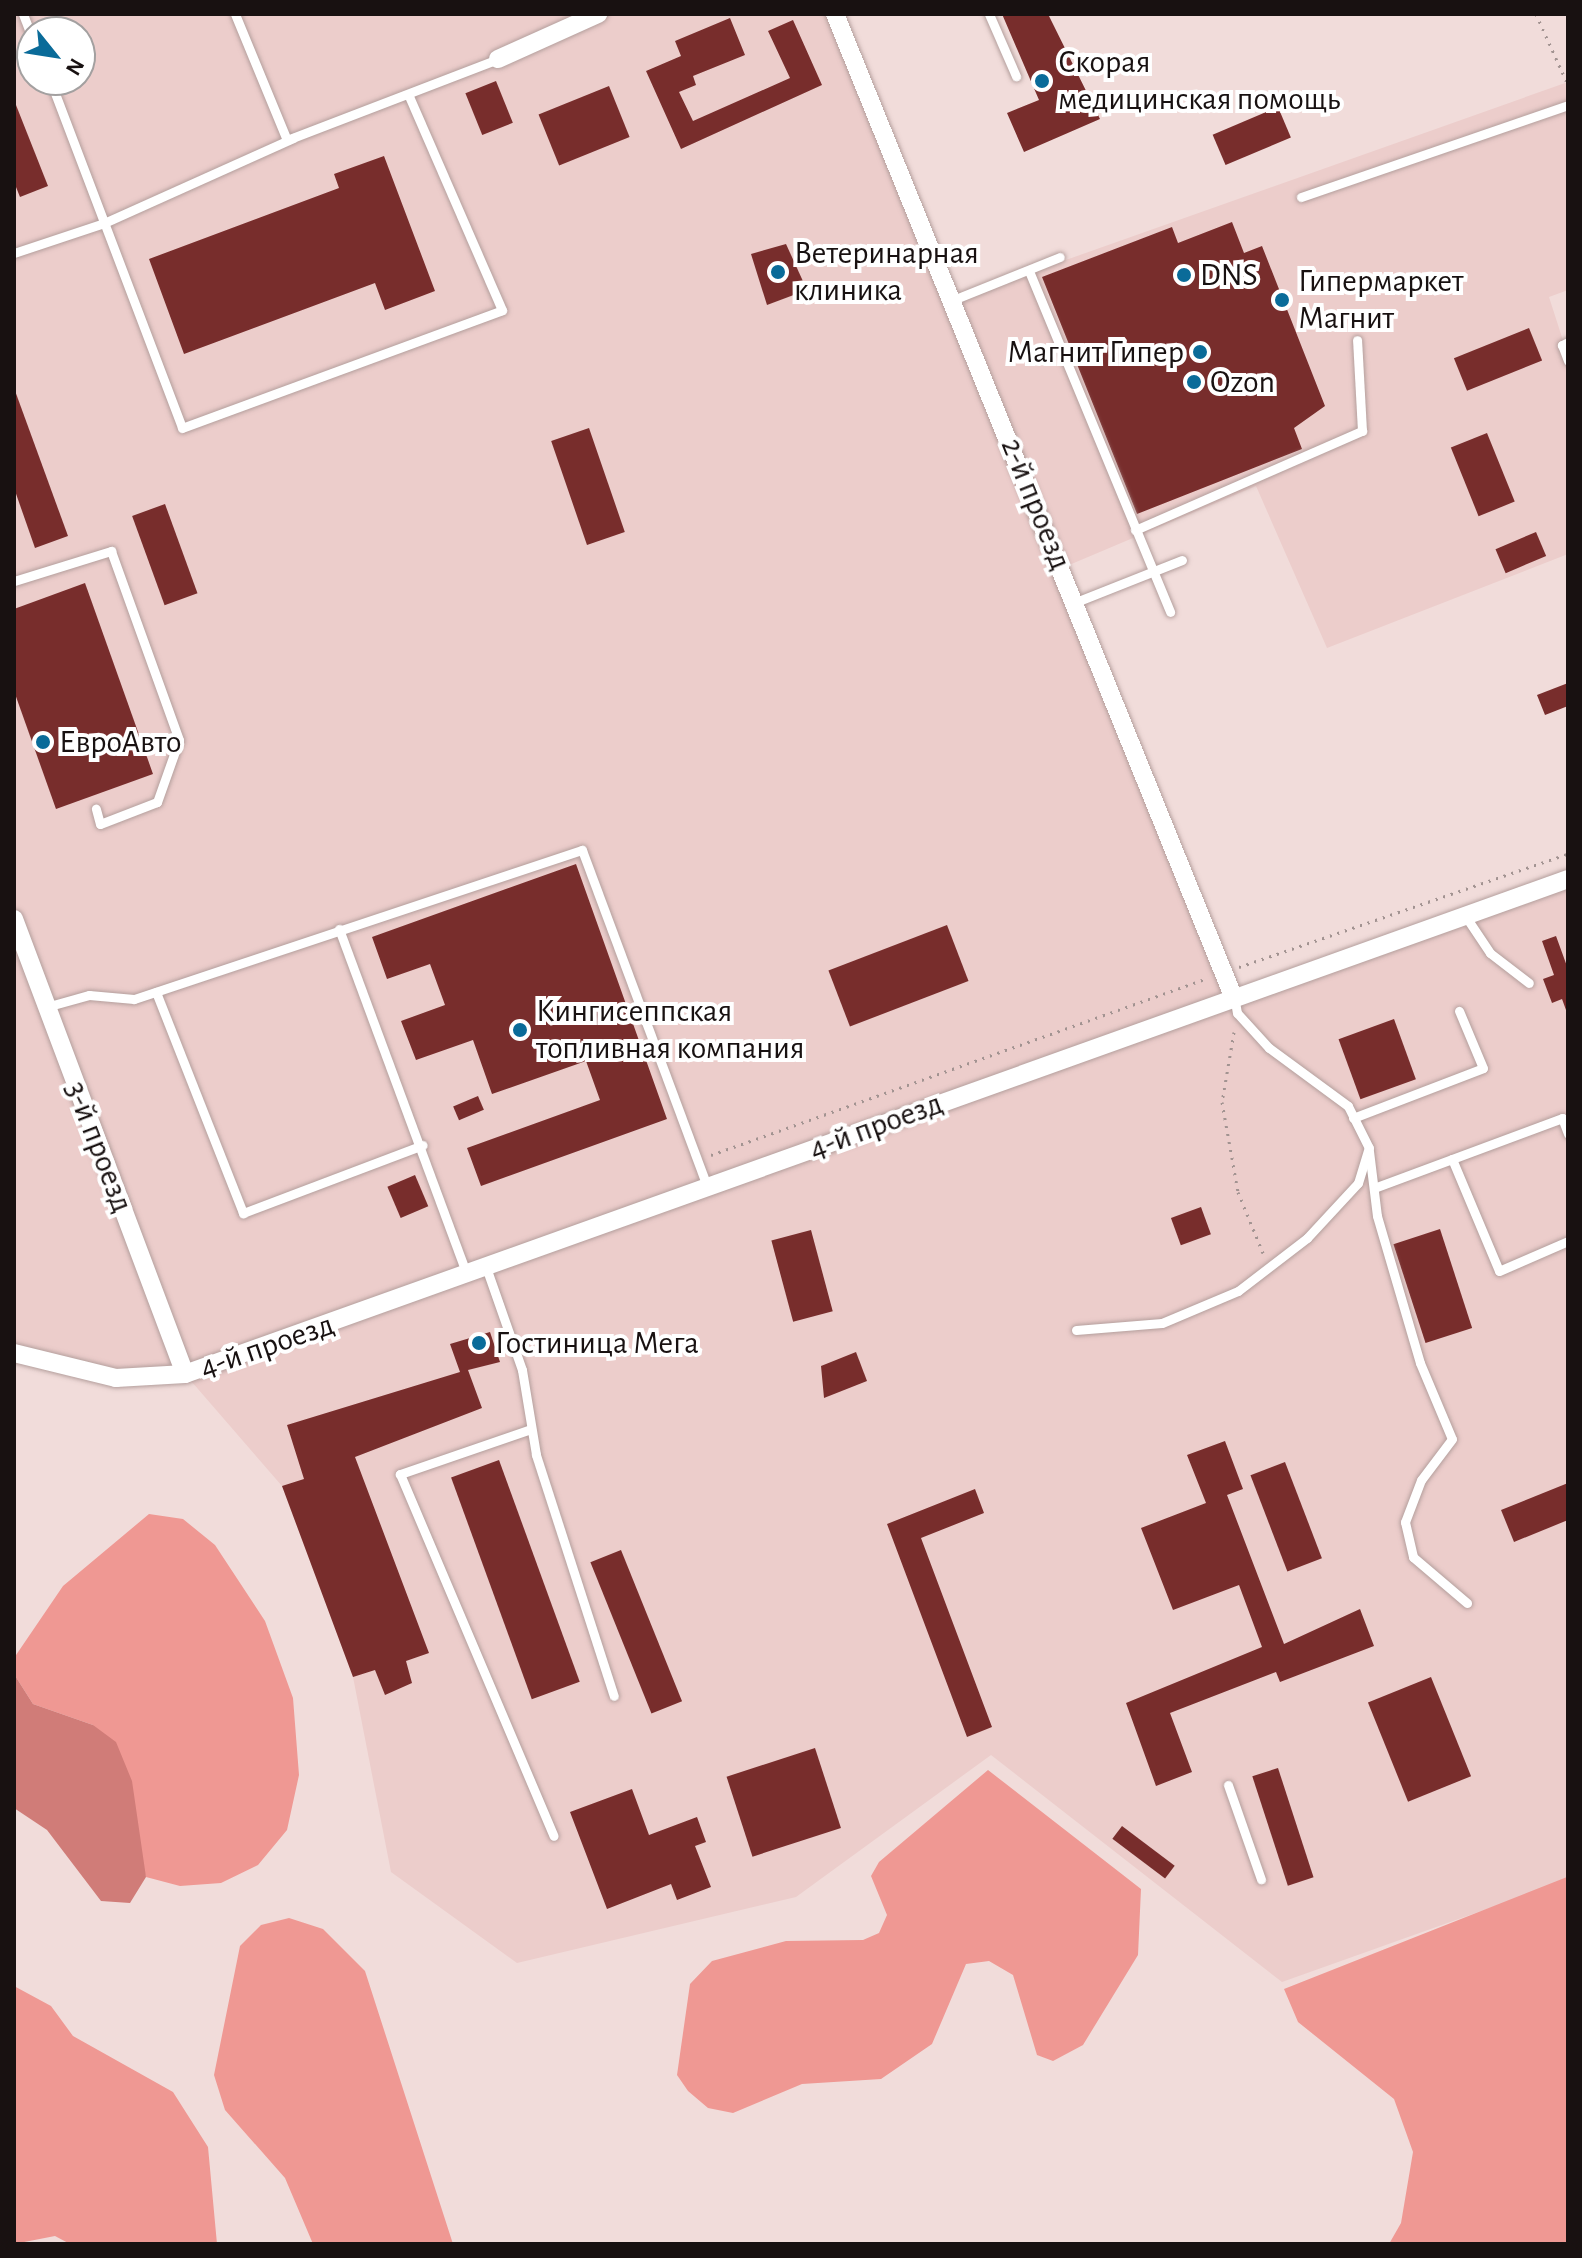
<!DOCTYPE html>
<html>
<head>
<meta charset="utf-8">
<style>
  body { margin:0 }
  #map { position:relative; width:1582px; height:2258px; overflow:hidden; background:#f1dcda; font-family:"Alegreya Sans",sans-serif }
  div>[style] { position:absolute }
  .built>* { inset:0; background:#eccdcb }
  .forest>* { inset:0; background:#ef9893 }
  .water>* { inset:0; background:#d07c78 }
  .building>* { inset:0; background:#782d2c; transform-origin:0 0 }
  .path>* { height:3px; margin-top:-1.5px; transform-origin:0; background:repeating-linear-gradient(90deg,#a29391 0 2px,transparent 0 8px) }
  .roads { filter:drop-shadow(0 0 2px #b49f9d) drop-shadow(0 0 2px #b49f9d) }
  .service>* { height:9px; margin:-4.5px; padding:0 4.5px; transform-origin:4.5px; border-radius:4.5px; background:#fff }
  .minor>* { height:18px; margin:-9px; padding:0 9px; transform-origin:9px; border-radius:9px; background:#fff }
  .dots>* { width:22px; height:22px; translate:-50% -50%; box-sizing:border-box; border:4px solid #fff; border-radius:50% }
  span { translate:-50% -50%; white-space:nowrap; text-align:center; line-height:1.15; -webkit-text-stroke:8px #fff; paint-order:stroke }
  .poi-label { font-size:32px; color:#181111 }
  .left { translate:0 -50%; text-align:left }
  .right { translate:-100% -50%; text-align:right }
  .street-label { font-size:32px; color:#181111 }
  .frame { position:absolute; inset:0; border:16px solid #181111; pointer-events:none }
  .north { position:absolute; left:16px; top:16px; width:80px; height:80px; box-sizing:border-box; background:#fff; border:2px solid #a3a0a0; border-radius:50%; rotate:120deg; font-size:22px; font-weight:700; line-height:32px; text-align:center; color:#181111 }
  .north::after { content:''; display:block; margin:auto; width:28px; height:36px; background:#0a6b99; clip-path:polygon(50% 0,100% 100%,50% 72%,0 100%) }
</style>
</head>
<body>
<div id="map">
  <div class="built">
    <i style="clip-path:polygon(evenodd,14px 14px,832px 14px,1233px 995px,1568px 878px,1568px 1880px,1282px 1982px,991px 1755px,796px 1897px,517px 1963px,391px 1872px,353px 1677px,282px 1486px,185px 1374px,116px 1378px,14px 1351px,14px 14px,32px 32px,80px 32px,80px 80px,32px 80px,32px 32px)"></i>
    <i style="clip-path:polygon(1568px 82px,1568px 290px,1549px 297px,1568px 356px,1568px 554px,1327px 648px,1256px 486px,1062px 568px,953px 300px)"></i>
  </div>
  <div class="forest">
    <i style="clip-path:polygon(149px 1514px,183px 1519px,215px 1545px,265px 1621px,293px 1698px,299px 1775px,287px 1830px,258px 1865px,221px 1883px,180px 1886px,146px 1877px,93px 1725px,33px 1704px,14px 1674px,14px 1658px,63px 1586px)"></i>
    <i style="clip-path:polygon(988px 1770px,1141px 1889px,1138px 1955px,1083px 2045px,1053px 2061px,1037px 2055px,1013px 1975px,989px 1961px,966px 1964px,932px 2044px,881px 2079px,802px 2084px,733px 2113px,708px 2108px,688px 2091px,677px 2075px,690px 1984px,712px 1961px,786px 1941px,863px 1940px,879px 1933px,887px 1915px,871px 1876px,879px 1862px)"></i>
    <i style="clip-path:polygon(1567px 1877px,1568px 2244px,1389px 2244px,1401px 2223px,1413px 2152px,1394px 2099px,1298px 2022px,1284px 1989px)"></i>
    <i style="clip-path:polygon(289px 1918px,323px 1929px,365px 1971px,453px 2244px,313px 2244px,285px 2178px,225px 2110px,214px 2075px,240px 1946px,261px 1925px)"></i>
    <i style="clip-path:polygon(14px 1986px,51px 2006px,73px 2036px,173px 2092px,208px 2147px,217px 2244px,70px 2244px,55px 2236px,14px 2244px)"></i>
  </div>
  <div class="water">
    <i style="clip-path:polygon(14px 1674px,33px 1704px,93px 1725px,116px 1742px,132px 1781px,146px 1877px,130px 1903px,101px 1901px,47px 1830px,14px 1808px)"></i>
  </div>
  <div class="building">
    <i style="clip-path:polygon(1002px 14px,1048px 14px,1100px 119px,1024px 152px,1007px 113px,1039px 100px)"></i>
    <i style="clip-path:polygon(730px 18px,745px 55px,693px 76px,696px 85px,679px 92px,693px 121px,790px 78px,768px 31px,793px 20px,822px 85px,681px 149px,646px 71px,681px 56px,675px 41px)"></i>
    <i style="left:496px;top:81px;width:45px;height:33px;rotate:68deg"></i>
    <i style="left:609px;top:86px;width:55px;height:76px;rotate:68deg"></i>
    <i style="clip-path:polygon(14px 100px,48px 186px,20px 197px,14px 182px)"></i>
    <i style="left:1278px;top:107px;width:33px;height:71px;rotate:67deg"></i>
    <i style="clip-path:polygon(384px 156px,435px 291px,385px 310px,375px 283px,184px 354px,149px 259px,339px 188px,334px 174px)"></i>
    <i style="clip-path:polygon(1232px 222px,1244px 253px,1262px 246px,1325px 406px,1294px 428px,1302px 449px,1137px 514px,1042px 277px,1172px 227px,1178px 243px)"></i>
    <i style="clip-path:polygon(786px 244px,807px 290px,767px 305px,751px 254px)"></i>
    <i style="left:1529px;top:328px;width:35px;height:81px;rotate:68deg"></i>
    <i style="clip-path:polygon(14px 388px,68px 536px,35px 548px,14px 488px)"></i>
    <i style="left:589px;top:428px;width:110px;height:40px;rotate:71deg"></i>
    <i style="left:1487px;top:433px;width:74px;height:39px;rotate:68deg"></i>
    <i style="left:165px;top:504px;width:95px;height:35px;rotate:70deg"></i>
    <i style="left:1536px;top:532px;width:26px;height:44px;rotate:67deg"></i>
    <i style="clip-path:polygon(85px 583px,153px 774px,56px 809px,14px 691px,14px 609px)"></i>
    <i style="clip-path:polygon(1568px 683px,1568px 706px,1545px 715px,1537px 695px)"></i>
    <i style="clip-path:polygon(576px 864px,667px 1119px,481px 1186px,467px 1148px,600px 1100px,586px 1061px,492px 1094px,473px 1040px,416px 1060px,401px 1021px,445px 1005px,430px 964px,387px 979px,372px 937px)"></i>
    <i style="left:947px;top:925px;width:60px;height:127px;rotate:69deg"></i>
    <i style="clip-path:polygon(1556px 936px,1568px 969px,1566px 1010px,1562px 999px,1552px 1003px,1543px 979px,1554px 975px,1542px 941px)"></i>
    <i style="left:1394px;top:1019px;width:64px;height:59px;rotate:70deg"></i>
    <i style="left:478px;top:1096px;width:15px;height:27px;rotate:67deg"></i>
    <i style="left:415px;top:1175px;width:34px;height:30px;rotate:67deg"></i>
    <i style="left:1201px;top:1207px;width:29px;height:32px;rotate:70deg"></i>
    <i style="left:1440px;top:1229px;width:104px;height:49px;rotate:72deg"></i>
    <i style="left:811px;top:1230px;width:84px;height:41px;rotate:75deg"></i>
    <i style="clip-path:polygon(490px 1332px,500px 1362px,468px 1370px,482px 1408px,355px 1457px,429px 1653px,406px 1661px,412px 1683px,385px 1695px,375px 1670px,353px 1677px,282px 1486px,304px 1479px,287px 1425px,460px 1372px,450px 1344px)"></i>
    <i style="clip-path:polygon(856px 1352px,867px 1381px,824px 1398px,821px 1366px)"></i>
    <i style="clip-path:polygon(1225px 1441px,1243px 1489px,1227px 1495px,1284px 1644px,1360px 1609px,1374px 1646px,1280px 1682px,1276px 1672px,1170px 1713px,1192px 1772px,1156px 1786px,1126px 1703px,1262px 1647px,1239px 1585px,1173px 1610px,1141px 1528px,1206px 1503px,1187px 1455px)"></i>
    <i style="left:499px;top:1460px;width:236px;height:51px;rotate:70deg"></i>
    <i style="left:1285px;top:1462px;width:103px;height:37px;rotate:69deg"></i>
    <i style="clip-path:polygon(1568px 1483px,1568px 1520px,1514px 1542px,1501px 1510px)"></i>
    <i style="clip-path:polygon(975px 1489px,984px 1513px,921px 1538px,992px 1727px,967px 1737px,887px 1524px)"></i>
    <i style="left:621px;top:1550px;width:163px;height:33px;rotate:68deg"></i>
    <i style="left:1431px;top:1677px;width:107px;height:68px;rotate:68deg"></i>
    <i style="left:815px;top:1748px;width:84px;height:93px;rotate:72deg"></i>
    <i style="left:1278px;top:1768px;width:115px;height:27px;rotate:72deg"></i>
    <i style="clip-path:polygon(632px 1789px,649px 1835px,697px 1817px,706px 1842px,695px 1846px,711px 1887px,677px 1900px,671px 1884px,607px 1909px,570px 1812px)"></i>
    <i style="left:1122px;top:1826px;width:66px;height:16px;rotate:37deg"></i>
  </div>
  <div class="path">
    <i style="left:1536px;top:14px;width:78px;rotate:65.7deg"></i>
    <i style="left:1239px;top:967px;width:348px;rotate:-19deg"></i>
    <i style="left:1234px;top:1032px;width:71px;rotate:99.7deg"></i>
    <i style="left:1222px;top:1102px;width:91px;rotate:79.9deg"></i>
    <i style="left:1238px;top:1192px;width:66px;rotate:67.7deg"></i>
    <i style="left:711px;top:1155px;width:524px;rotate:-19.61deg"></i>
  </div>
  <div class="roads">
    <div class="service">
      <i style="left:23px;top:14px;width:25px;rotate:69deg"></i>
      <i style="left:235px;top:14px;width:136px;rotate:67.6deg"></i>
      <i style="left:287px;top:140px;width:226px;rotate:-21deg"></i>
      <i style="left:989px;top:14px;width:68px;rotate:66.5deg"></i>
      <i style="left:50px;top:80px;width:372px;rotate:69.2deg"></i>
      <i style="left:182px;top:428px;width:341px;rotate:-20.2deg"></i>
      <i style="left:502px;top:310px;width:233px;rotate:-113.5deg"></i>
      <i style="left:1301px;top:197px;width:282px;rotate:-19deg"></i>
      <i style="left:14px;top:253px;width:95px;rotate:-18.4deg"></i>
      <i style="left:104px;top:223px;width:207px;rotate:-24.2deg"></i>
      <i style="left:1029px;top:271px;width:369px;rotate:67.5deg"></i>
      <i style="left:953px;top:300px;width:115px;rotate:-21.9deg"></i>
      <i style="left:1568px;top:342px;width:7px;rotate:153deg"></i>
      <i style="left:1562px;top:345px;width:17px;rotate:69deg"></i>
      <i style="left:1135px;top:530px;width:248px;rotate:-23.6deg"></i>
      <i style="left:1362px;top:431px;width:91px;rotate:-93.1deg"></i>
      <i style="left:14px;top:581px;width:102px;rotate:-17.2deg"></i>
      <i style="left:111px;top:551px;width:201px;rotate:70.2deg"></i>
      <i style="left:179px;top:740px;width:66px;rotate:109.5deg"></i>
      <i style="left:157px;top:802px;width:61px;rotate:158.9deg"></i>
      <i style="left:100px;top:824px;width:16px;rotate:-105deg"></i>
      <i style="left:1076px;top:602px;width:114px;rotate:-21.6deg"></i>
      <i style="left:1464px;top:914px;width:47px;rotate:56.3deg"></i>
      <i style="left:1490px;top:953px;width:49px;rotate:37.6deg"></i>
      <i style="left:339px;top:929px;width:369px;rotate:69.7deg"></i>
      <i style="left:156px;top:992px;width:238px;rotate:68.5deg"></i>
      <i style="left:243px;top:1213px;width:192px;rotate:-20.7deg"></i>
      <i style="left:46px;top:1007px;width:45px;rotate:-15.6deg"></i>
      <i style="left:89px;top:995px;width:45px;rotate:5.1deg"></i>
      <i style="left:134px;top:999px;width:472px;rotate:-18.4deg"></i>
      <i style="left:582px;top:850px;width:361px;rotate:69.6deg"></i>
      <i style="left:1353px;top:1118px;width:139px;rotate:-21deg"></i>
      <i style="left:1483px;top:1068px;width:62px;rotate:-112.8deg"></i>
      <i style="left:1369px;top:1151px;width:65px;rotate:83deg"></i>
      <i style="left:1377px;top:1216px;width:153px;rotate:73.7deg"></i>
      <i style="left:1420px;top:1363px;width:82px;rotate:67.2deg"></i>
      <i style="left:1452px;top:1439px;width:51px;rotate:127.1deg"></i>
      <i style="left:1421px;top:1480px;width:45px;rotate:110.9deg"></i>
      <i style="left:1405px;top:1522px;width:36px;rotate:77deg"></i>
      <i style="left:1413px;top:1557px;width:71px;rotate:40.4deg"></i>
      <i style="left:1452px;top:1159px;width:121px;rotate:67.2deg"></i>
      <i style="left:1499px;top:1271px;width:75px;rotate:-23.5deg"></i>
      <i style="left:1374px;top:1188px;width:201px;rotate:-20.4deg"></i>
      <i style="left:1562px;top:1118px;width:17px;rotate:69deg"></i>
      <i style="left:487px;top:1270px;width:106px;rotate:70.7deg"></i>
      <i style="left:522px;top:1370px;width:86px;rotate:80.6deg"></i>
      <i style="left:536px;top:1455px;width:253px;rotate:72.1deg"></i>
      <i style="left:1076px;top:1330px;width:86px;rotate:-4.7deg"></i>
      <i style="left:1162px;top:1323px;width:82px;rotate:-22.8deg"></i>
      <i style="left:1238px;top:1291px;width:87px;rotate:-37.5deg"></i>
      <i style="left:1307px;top:1238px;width:75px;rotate:-47.2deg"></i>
      <i style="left:1358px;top:1183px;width:37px;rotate:-73deg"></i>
      <i style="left:1369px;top:1148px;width:47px;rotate:-116.6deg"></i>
      <i style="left:1348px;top:1106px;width:98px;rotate:-143.7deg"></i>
      <i style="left:1269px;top:1048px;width:47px;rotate:-132.4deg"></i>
      <i style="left:1237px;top:1013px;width:17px;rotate:-100deg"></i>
      <i style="left:531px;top:1429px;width:139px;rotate:161deg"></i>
      <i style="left:400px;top:1474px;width:393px;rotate:67deg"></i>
      <i style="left:1228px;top:1785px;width:100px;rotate:70.7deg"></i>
    </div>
    <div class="minor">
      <i style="left:835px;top:14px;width:1060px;rotate:67.94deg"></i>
      <i style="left:498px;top:59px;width:110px;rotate:-24.2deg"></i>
      <i style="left:14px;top:919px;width:486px;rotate:69.4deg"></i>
      <i style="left:14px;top:1353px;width:105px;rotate:13.8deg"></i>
      <i style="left:116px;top:1378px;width:69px;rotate:-3.3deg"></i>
      <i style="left:185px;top:1374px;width:1469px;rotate:-19.69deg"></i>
    </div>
  </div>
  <div class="dots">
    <i style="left:1042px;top:81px;background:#0a6b99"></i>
    <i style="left:778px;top:272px;background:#0a6b99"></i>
    <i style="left:1184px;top:275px;background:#0a6b99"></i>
    <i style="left:1282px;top:300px;background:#0a6b99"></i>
    <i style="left:1200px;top:352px;background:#0a6b99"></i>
    <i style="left:1194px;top:382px;background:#0a6b99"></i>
    <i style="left:43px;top:742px;background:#0a6b99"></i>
    <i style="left:520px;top:1030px;background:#0a6b99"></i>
    <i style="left:479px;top:1343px;background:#0a6b99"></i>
  </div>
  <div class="poi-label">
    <span class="left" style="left:1058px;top:81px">Скорая<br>медицинская помощь</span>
    <span class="left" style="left:794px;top:272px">Ветеринарная<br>клиника</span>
    <span class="left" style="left:1200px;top:275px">DNS</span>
    <span class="left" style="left:1298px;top:300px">Гипермаркет<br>Магнит</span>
    <span class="right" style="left:1184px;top:352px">Магнит Гипер</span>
    <span class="left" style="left:1210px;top:382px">Ozon</span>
    <span class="left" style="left:59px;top:742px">ЕвроАвто</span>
    <span class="left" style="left:536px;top:1030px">Кингисеппская<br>топливная компания</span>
    <span class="left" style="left:495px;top:1343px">Гостиница Мега</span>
  </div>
  <div class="street-label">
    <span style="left:1036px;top:504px;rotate:68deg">2-й проезд</span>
    <span style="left:876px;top:1126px;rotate:-20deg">4-й проезд</span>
    <span style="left:99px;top:1147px;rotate:69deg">3-й проезд</span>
    <span style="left:267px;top:1346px;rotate:-19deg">4-й проезд</span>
  </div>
  <div class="frame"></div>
  <div class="north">N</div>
</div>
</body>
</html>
